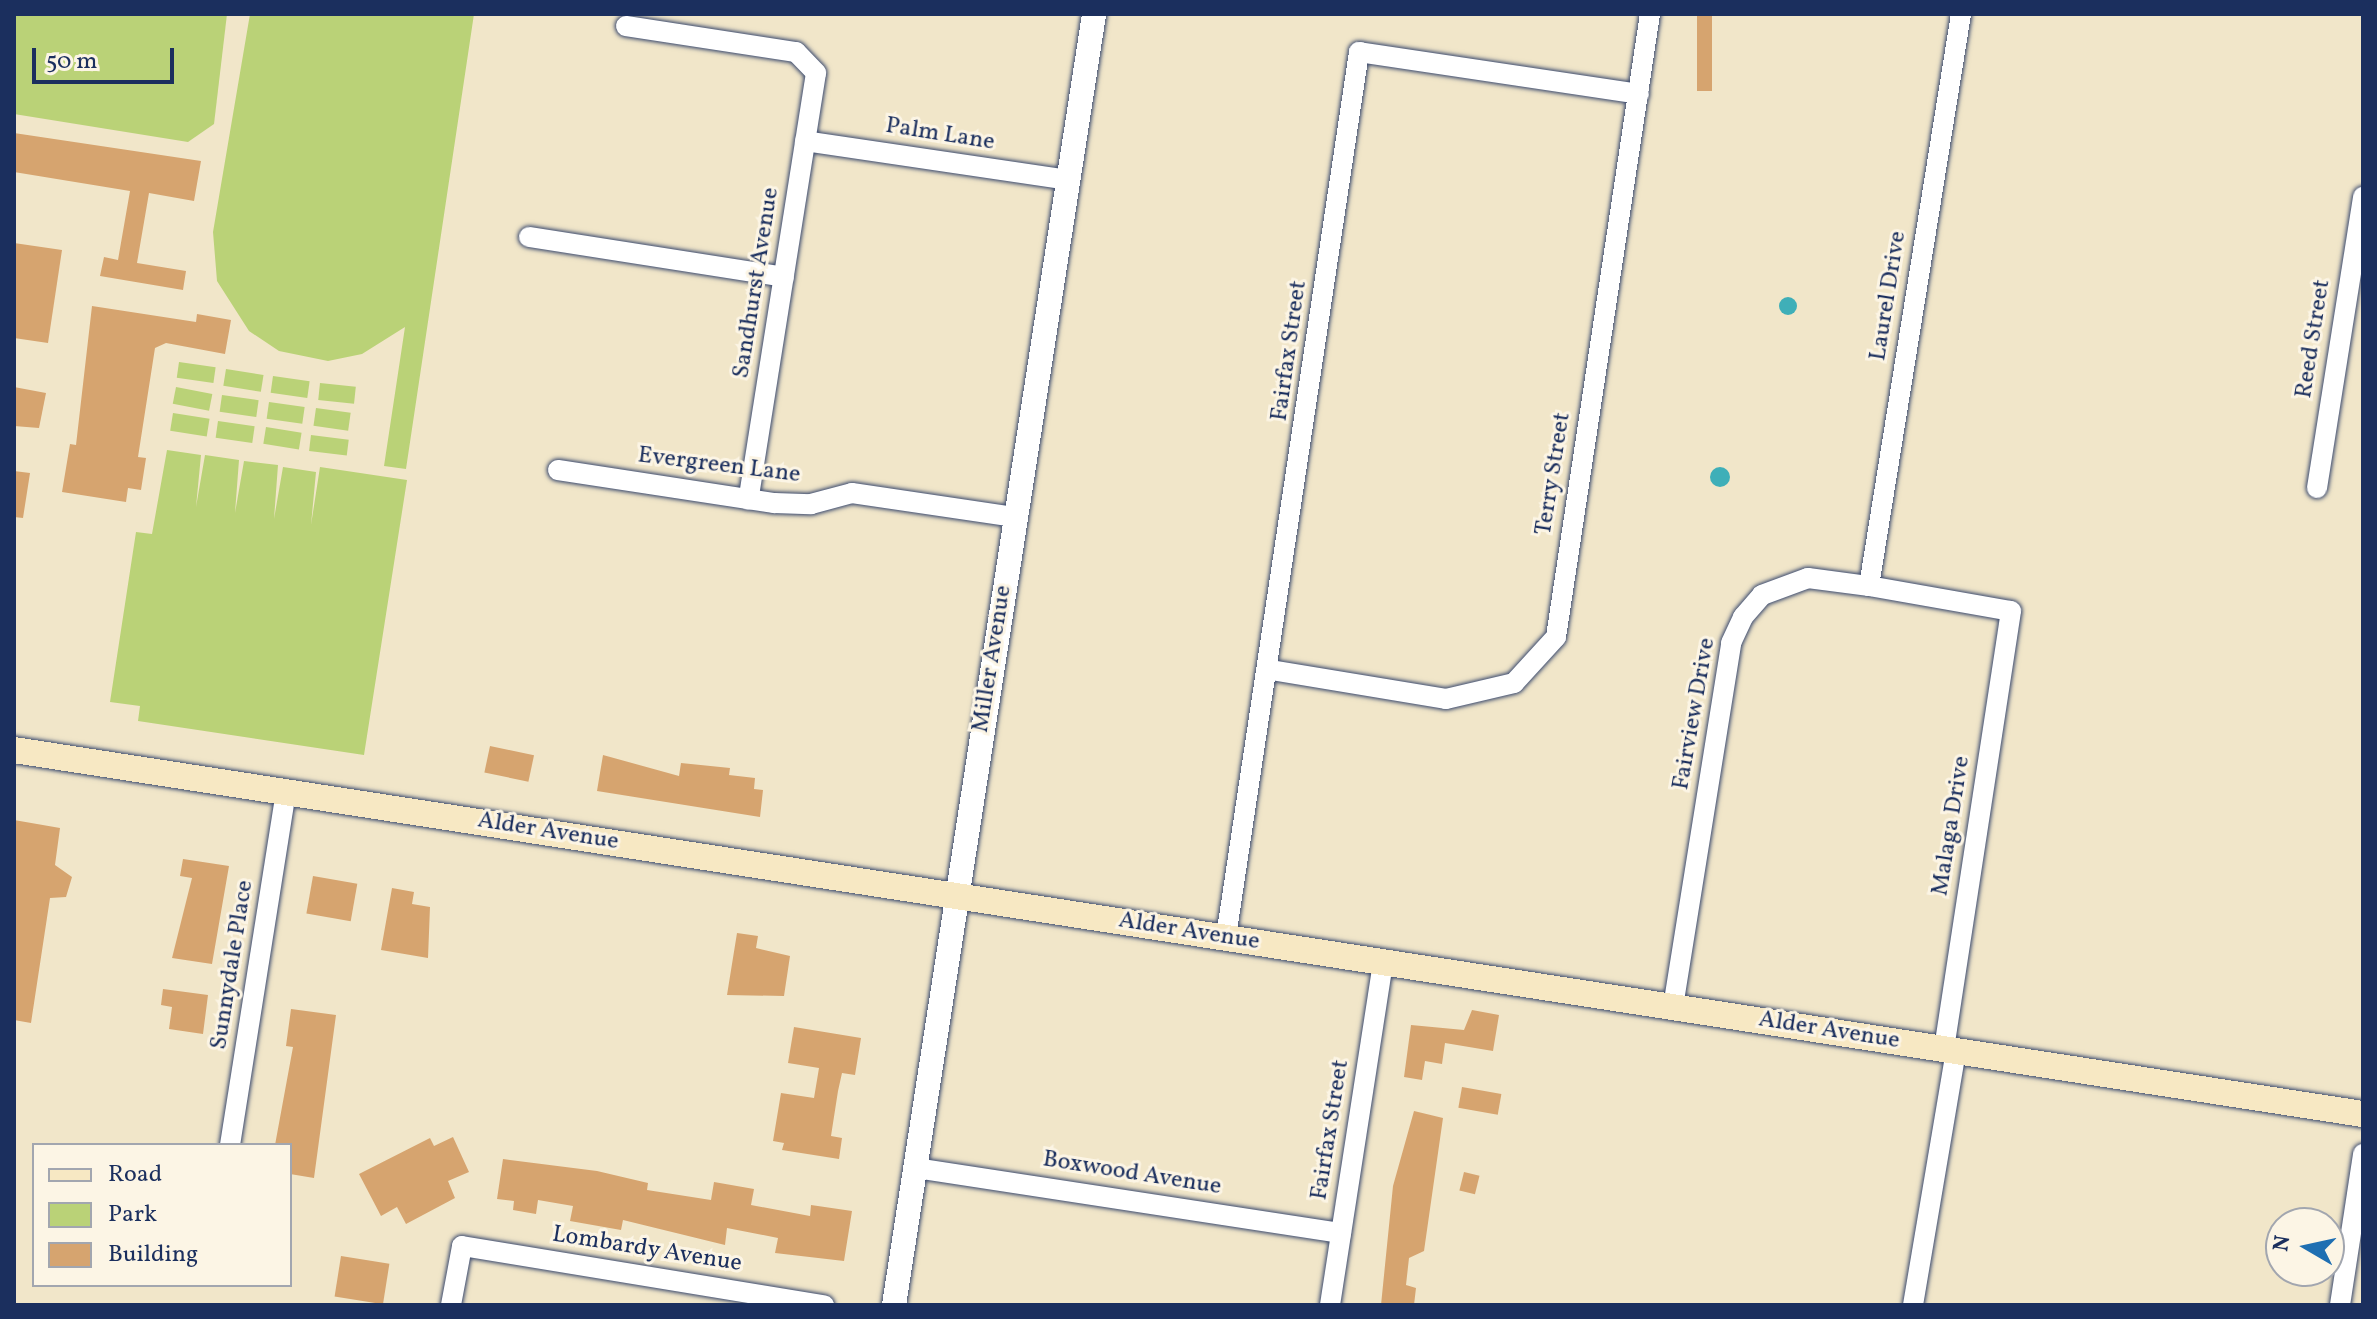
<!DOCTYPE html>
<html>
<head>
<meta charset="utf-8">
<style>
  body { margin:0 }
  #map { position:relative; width:2377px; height:1319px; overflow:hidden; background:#f1e6c9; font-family:Vollkorn,serif }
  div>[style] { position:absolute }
  .green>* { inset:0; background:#bad277; transform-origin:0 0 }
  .water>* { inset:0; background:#3fafb8 }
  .round { border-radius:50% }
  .building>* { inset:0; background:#d6a46f; transform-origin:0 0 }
  .roads { filter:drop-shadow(0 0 2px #3b4a6e) drop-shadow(0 0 2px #3b4a6e) }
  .minor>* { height:20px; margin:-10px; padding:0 10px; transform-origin:10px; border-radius:10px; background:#fff }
  .tertiary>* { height:24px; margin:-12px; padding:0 12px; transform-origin:12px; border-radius:12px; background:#fff }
  .secondary>* { height:26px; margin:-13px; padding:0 13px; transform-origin:13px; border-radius:13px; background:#f7e8c3 }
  span { translate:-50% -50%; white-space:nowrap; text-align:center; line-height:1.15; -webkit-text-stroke:6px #fcf5e5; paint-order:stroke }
  .street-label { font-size:24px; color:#1b2f5e }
  .frame { position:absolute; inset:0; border:16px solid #1b2f5e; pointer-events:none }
  .legend { position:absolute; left:32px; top:1143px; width:260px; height:144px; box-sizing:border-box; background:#fcf5e5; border:2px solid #a2a6af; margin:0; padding:10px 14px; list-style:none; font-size:24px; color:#1b2f5e }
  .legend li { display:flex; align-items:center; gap:16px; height:40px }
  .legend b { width:40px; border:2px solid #a2a6af }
  .north { position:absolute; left:2265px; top:1207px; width:80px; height:80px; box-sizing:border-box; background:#fcf5e5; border:2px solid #a2a6af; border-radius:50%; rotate:279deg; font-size:22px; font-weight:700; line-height:32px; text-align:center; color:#1b2f5e }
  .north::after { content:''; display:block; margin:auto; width:28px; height:36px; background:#1f6fb2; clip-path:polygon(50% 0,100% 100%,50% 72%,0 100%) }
  .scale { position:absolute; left:32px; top:48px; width:142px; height:36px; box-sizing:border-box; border:4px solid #1b2f5e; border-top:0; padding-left:10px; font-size:24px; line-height:28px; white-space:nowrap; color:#1b2f5e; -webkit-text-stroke:6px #fcf5e5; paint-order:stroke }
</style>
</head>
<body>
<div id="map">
  <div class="green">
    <i style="clip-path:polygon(14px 14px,227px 14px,214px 124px,188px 142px,14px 114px)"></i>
    <i style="clip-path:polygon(250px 14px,474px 14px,406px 469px,384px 466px,405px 327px,362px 354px,328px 361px,279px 351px,249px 331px,217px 281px,213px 232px)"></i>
    <i style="left:179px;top:362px;width:37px;height:16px;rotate:8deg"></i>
    <i style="left:226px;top:369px;width:38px;height:17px;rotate:9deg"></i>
    <i style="left:273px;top:376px;width:37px;height:17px;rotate:8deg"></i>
    <i style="left:320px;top:383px;width:36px;height:17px;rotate:6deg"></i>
    <i style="left:176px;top:387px;width:37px;height:17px;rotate:11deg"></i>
    <i style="left:222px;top:395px;width:37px;height:17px;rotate:8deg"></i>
    <i style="left:269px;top:402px;width:36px;height:17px;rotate:8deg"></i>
    <i style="left:316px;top:408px;width:35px;height:18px;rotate:8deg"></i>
    <i style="left:173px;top:413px;width:37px;height:18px;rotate:9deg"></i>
    <i style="left:218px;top:421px;width:37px;height:17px;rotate:8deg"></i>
    <i style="left:266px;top:427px;width:36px;height:17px;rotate:9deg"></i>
    <i style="left:311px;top:435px;width:38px;height:16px;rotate:7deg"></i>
    <i style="clip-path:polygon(167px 450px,201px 455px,196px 507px,205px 455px,239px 460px,235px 513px,244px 461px,278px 465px,274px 519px,283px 467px,316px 472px,311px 525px,320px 467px,407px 480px,364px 755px,138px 721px,140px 706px,110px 702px,136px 532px,152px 534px)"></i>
  </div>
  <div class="water">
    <i class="round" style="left:1779px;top:297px;width:18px;height:18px"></i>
    <i class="round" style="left:1710px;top:467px;width:20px;height:20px"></i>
  </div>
  <div class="building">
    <i style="left:1697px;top:14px;width:15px;height:77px"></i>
    <i style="clip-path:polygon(14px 133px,201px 161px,194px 201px,149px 193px,137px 263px,186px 271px,183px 290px,100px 276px,104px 257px,118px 260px,130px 191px,14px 172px)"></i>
    <i style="clip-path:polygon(14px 243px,62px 250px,48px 343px,14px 338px)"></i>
    <i style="clip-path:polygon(92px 306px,196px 322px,197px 314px,231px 320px,225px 354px,166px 343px,155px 348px,138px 457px,146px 458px,141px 490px,128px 488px,126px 502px,62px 492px,70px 444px,76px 445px)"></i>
    <i style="clip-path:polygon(14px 387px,46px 393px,39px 428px,14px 426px)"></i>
    <i style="clip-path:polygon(14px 471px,30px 473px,23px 518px,14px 517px)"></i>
    <i style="left:490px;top:746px;width:45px;height:27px;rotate:12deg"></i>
    <i style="clip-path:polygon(603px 755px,679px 776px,681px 763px,730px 768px,729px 775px,755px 778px,754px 789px,763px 790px,760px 817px,597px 791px)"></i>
    <i style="clip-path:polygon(14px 820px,60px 828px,55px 865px,72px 877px,66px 897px,50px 898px,31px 1023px,14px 1020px)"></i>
    <i style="clip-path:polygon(183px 859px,229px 866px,212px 964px,172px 958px,192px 878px,180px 876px)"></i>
    <i style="left:313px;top:876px;width:45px;height:38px;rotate:10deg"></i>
    <i style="clip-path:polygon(392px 888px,414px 892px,412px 904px,430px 907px,428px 958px,381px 950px)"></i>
    <i style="clip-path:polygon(737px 933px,758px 936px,756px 948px,790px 956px,784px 996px,727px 995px)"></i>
    <i style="clip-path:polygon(163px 989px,208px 995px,203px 1034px,169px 1029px,172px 1007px,161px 1005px)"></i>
    <i style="clip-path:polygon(291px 1009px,336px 1015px,314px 1178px,290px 1174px,290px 1145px,275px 1145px,293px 1047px,286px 1046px)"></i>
    <i style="clip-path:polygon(1472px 1010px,1499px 1015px,1493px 1051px,1445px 1043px,1442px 1064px,1425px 1061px,1422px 1080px,1404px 1077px,1411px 1025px,1464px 1030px)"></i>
    <i style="clip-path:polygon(794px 1027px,861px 1038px,855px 1075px,842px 1073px,838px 1091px,831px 1136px,842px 1138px,839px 1159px,782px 1150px,784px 1143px,773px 1141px,781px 1093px,814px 1098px,819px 1068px,788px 1063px)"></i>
    <i style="left:1462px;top:1087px;width:40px;height:21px;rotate:10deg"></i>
    <i style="clip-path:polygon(1414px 1111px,1443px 1118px,1424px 1251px,1409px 1258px,1406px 1285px,1416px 1288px,1414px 1305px,1381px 1305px,1393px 1186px)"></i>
    <i style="clip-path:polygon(453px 1137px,469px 1172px,448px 1181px,455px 1198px,406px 1224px,397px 1207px,381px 1216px,359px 1174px,430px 1138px,434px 1146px)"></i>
    <i style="clip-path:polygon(503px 1159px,597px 1171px,648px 1183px,647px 1190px,711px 1200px,714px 1182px,754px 1189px,751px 1205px,810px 1216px,811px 1205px,852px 1211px,844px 1261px,775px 1253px,778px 1238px,727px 1228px,725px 1245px,623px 1220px,621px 1230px,570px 1221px,573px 1206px,538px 1200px,536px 1214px,513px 1210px,514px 1201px,497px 1199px)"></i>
    <i style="left:1464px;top:1172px;width:16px;height:19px;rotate:14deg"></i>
    <i style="left:341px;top:1256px;width:49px;height:41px;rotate:9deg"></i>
  </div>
  <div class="roads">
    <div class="minor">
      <i style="left:626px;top:26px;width:172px;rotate:8.7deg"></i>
      <i style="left:796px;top:52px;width:29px;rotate:46deg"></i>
      <i style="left:816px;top:73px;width:432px;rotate:99deg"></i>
      <i style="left:805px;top:141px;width:266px;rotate:8.4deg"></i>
      <i style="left:529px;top:237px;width:258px;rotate:8.9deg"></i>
      <i style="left:558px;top:470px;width:219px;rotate:8.7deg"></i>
      <i style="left:774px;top:503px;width:37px;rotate:2deg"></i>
      <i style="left:811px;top:504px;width:42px;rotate:-15deg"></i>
      <i style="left:852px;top:493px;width:165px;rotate:8.4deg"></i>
      <i style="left:2317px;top:488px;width:295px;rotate:-81deg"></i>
      <i style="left:1869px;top:586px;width:579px;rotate:-80.86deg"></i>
      <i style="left:1271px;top:670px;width:177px;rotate:9.4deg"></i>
      <i style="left:1446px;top:699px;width:70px;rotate:-13.2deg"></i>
      <i style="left:1514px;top:683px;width:62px;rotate:-47.6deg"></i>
      <i style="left:1556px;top:637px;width:630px;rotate:-81.42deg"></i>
      <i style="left:1226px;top:937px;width:895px;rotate:-81.45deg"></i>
      <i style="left:1359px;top:52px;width:283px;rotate:8.5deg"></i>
      <i style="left:1673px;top:1007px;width:369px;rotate:-80.9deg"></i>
      <i style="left:1731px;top:643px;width:29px;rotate:-65deg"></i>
      <i style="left:1743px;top:617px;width:29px;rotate:-49deg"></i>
      <i style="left:1762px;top:595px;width:49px;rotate:-20.3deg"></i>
      <i style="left:1808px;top:578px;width:62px;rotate:7.5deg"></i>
      <i style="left:1869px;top:586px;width:144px;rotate:10deg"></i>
      <i style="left:2011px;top:611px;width:443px;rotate:98.7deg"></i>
      <i style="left:230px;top:1145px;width:357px;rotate:-81deg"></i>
      <i style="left:915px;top:1168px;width:431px;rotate:8.7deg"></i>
      <i style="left:451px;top:1305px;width:60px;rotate:-79.4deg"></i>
      <i style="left:462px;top:1246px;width:367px;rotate:9.3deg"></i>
      <i style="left:1330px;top:1305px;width:347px;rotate:-81.2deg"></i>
      <i style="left:1913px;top:1305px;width:258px;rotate:-80.4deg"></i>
      <i style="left:2340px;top:1305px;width:153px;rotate:-81.3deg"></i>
    </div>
    <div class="tertiary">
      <i style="left:894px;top:1305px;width:1306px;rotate:-81.19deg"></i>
    </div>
    <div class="secondary">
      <i style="left:14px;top:750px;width:2377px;rotate:8.81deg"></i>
    </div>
  </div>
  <div class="street-label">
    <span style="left:940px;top:135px;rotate:9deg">Palm Lane</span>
    <span style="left:757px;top:283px;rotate:-81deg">Sandhurst Avenue</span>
    <span style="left:1889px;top:296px;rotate:-81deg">Laurel Drive</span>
    <span style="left:2314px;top:339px;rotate:-81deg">Reed Street</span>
    <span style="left:1290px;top:351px;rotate:-82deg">Fairfax Street</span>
    <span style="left:719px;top:466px;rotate:7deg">Evergreen Lane</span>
    <span style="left:1554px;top:474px;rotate:-81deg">Terry Street</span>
    <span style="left:993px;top:659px;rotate:-81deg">Miller Avenue</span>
    <span style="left:1695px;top:714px;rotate:-80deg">Fairview Drive</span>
    <span style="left:1952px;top:826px;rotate:-81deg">Malaga Drive</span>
    <span style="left:548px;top:832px;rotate:9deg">Alder Avenue</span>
    <span style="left:1189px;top:932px;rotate:9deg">Alder Avenue</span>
    <span style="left:233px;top:965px;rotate:-81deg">Sunnydale Place</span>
    <span style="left:1829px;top:1031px;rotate:9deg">Alder Avenue</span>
    <span style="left:1331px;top:1130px;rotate:-81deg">Fairfax Street</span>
    <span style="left:1132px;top:1174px;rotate:9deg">Boxwood Avenue</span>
    <span style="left:647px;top:1250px;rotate:9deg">Lombardy Avenue</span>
  </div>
  <div class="frame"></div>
  <ul class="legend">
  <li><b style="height:10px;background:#f7e8c3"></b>Road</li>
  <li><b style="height:22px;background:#bad277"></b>Park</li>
  <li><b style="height:22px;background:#d6a46f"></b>Building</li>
  </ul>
  <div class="north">N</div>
  <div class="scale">50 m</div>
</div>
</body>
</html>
